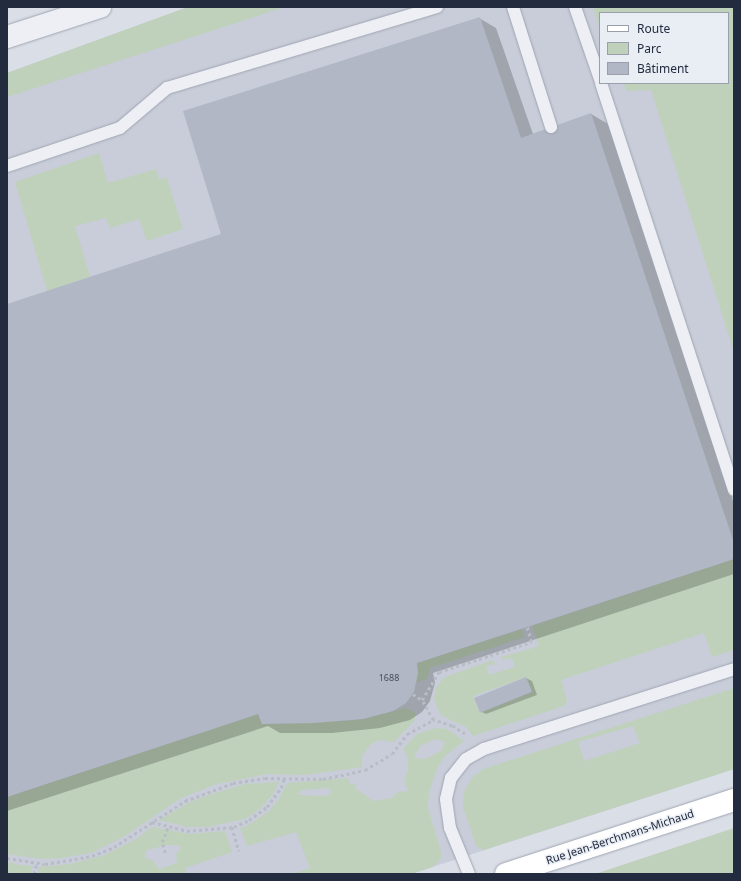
<!DOCTYPE html>
<html>
<head>
<meta charset="utf-8">
<style>
  body { margin:0 }
  #map { position:relative; width:741px; height:881px; overflow:hidden; background:#dadee7; font-family:"Noto Sans",sans-serif }
  div>[style] { position:absolute }
  .built>* { inset:0; background:#c8cdd9 }
  .green>* { inset:0; background:#bfd1ba }
  .shadow>* { inset:0; background:#0003 }
  .building>* { inset:0; background:#b1b7c4; transform-origin:0 0 }
  .path>* { height:2.5px; margin-top:-1.25px; transform-origin:0; background:repeating-linear-gradient(90deg,#b8bcc5 0 3px,transparent 0 6px) }
  .roads { filter:drop-shadow(0 0 1px #9fa5b1) drop-shadow(0 0 1px #9fa5b1) }
  .lane>* { height:12px; margin:-6px; padding:0 6px; transform-origin:6px; border-radius:6px; background:#edeff5 }
  .street>* { height:22px; margin:-11px; padding:0 11px; transform-origin:11px; border-radius:11px; background:#edeff5 }
  .secondary>* { height:22px; margin:-11px; padding:0 11px; transform-origin:11px; border-radius:11px; background:#fff }
  span { translate:-50% -50%; white-space:nowrap; text-align:center; line-height:1.15; -webkit-text-stroke:3px #e9edf4; paint-order:stroke }
  .number-label { font-size:9px; color:#464e60 }
  .number-label span { -webkit-text-stroke-width:0 }
  .street-label { font-size:11px; color:#232b3e }
  .frame { position:absolute; inset:0; border:8px solid #232b3e; pointer-events:none }
  .legend { position:absolute; left:599px; top:12px; width:130px; height:72px; box-sizing:border-box; background:#e9edf4; border:1px solid #9a9fab; margin:0; padding:5px 7px; list-style:none; font-size:12px; color:#232b3e }
  .legend li { display:flex; align-items:center; gap:8px; height:20px }
  .legend b { width:20px; border:1px solid #9a9fab }
</style>
</head>
<body>
<div id="map">
  <div class="built">
    <i style="clip-path:polygon(188px 7px,659px 7px,600px 13px,600px 83px,684px 83px,734px 240px,734px 769px,411px 874px,7px 874px,7px 73px)"></i>
  </div>
  <div class="green">
    <i style="clip-path:polygon(188px 7px,285px 7px,7px 97px,7px 73px)"></i>
    <i style="clip-path:polygon(593px 7px,734px 7px,734px 352px,651px 90px,627px 91px,623px 83px,728px 83px,728px 13px,600px 13px,600px 28px)"></i>
    <i style="clip-path:polygon(99px 153px,108px 183px,156px 169px,159px 179px,167px 178px,183px 229px,147px 241px,139px 219px,110px 228px,106px 218px,75px 226px,90px 277px,47px 291px,15px 182px)"></i>
    <i style="clip-path:polygon(evenodd,734px 559px,734px 650px,712px 657px,704px 633px,561px 680px,567px 700px,564px 706px,473px 736px,466px 727px,442px 716px,437px 708px,434px 697px,437px 686px,445px 677px,493px 660px,495px 664px,486px 666px,489px 675px,515px 667px,512px 658px,503px 660px,502px 657px,539px 646px,532px 626px,734px 559px,526px 677px,532px 692px,479px 712px,473px 696px,526px 677px)"></i>
    <i style="clip-path:polygon(522px 629px,525px 637px,430px 668px,427px 679px,417px 683px,417px 663px)"></i>
    <i style="clip-path:polygon(evenodd,734px 688px,734px 769px,484px 850px,476px 846px,463px 806px,464px 792px,472px 778px,483px 769px,734px 688px,633px 726px,640px 743px,584px 761px,578px 742px,633px 726px)"></i>
    <i style="clip-path:polygon(406px 708px,416px 713px,414px 721px,394px 742px,379px 740px,371px 744px,362px 756px,362px 767px,305px 775px,267px 774px,217px 784px,181px 798px,125px 836px,91px 853px,61px 858px,41px 859px,7px 854px,7px 797px,258px 714px,262px 724px,305px 723px,342px 713px,344px 721px,363px 719px)"></i>
    <i style="clip-path:polygon(evenodd,436px 728px,447px 729px,464px 741px,445px 756px,438px 766px,429px 792px,428px 808px,441px 852px,441px 858px,433px 867px,411px 874px,292px 874px,310px 868px,296px 832px,247px 846px,240px 828px,247px 826px,269px 811px,279px 799px,287px 783px,348px 778px,350px 784px,356px 784px,355px 788px,373px 801px,392px 798px,398px 792px,408px 791px,404px 779px,408px 771px,408px 758px,403px 749px,417px 734px,436px 728px,435px 739px,445px 742px,441px 751px,425px 759px,414px 758px,420px 746px,435px 739px,436px 728px,328px 788px,332px 791px,327px 796px,298px 795px,301px 790px,328px 788px)"></i>
    <i style="clip-path:polygon(279px 782px,273px 794px,261px 808px,245px 819px,207px 827px,187px 827px,159px 820px,190px 802px,209px 795px,245px 784px)"></i>
    <i style="clip-path:polygon(evenodd,152px 827px,190px 834px,225px 831px,232px 852px,185px 868px,186px 874px,38px 874px,39px 867px,70px 864px,105px 855px,136px 839px,152px 827px,167px 845px,180px 845px,180px 851px,176px 854px,177px 863px,159px 869px,153px 861px,145px 858px,145px 854px,147px 850px,167px 845px)"></i>
    <i style="clip-path:polygon(734px 828px,734px 874px,595px 874px)"></i>
    <i style="clip-path:polygon(7px 862px,21px 865px,33px 866px,30px 874px,7px 874px)"></i>
  </div>
  <div class="shadow">
    <i style="clip-path:polygon(479px 18px,496px 28px,533px 134px,591px 114px,608px 124px,734px 504px,734px 574px,433px 673px,435px 683px,430px 701px,422px 712px,410px 720px,380px 728px,332px 733px,280px 733px,268px 726px,7px 811px,7px 305px,222px 235px)"></i>
    <i style="clip-path:polygon(526px 678px,532px 681px,537px 695px,486px 714px,480px 711px)"></i>
  </div>
  <div class="building">
    <i style="clip-path:polygon(480px 17px,521px 138px,591px 113px,734px 543px,734px 559px,417px 663px,418px 673px,414px 692px,406px 703px,393px 711px,363px 719px,314px 723px,262px 724px,258px 714px,7px 797px,7px 304px,221px 234px,183px 111px)"></i>
    <i style="left:526px;top:677px;width:16px;height:56px;rotate:68deg"></i>
  </div>
  <div class="path">
    <i style="left:413px;top:694px;width:11px;rotate:34deg"></i>
    <i style="left:465px;top:734px;width:15px;rotate:-148deg"></i>
    <i style="left:452px;top:726px;width:20px;rotate:-162deg"></i>
    <i style="left:433px;top:720px;width:23px;rotate:-119deg"></i>
    <i style="left:422px;top:700px;width:33px;rotate:-59deg"></i>
    <i style="left:439px;top:672px;width:97px;rotate:-18.1deg"></i>
    <i style="left:531px;top:642px;width:16px;rotate:-105deg"></i>
    <i style="left:152px;top:822px;width:36px;rotate:14deg"></i>
    <i style="left:187px;top:831px;width:47px;rotate:-4.9deg"></i>
    <i style="left:234px;top:827px;width:17px;rotate:-25deg"></i>
    <i style="left:249px;top:820px;width:22px;rotate:-36deg"></i>
    <i style="left:267px;top:807px;width:24px;rotate:-54deg"></i>
    <i style="left:281px;top:788px;width:9px;rotate:-72deg"></i>
    <i style="left:232px;top:827px;width:25px;rotate:74deg"></i>
    <i style="left:165px;top:853px;width:11px;rotate:-105deg"></i>
    <i style="left:162px;top:842px;width:16px;rotate:-68deg"></i>
    <i style="left:7px;top:858px;width:38px;rotate:9deg"></i>
    <i style="left:45px;top:864px;width:48px;rotate:-9.7deg"></i>
    <i style="left:92px;top:856px;width:24px;rotate:-22deg"></i>
    <i style="left:114px;top:847px;width:85px;rotate:-32.9deg"></i>
    <i style="left:185px;top:801px;width:51px;rotate:-20.6deg"></i>
    <i style="left:233px;top:783px;width:32px;rotate:-9deg"></i>
    <i style="left:265px;top:778px;width:58px;rotate:1deg"></i>
    <i style="left:323px;top:779px;width:43px;rotate:-12.1deg"></i>
    <i style="left:365px;top:770px;width:31px;rotate:-31deg"></i>
    <i style="left:392px;top:754px;width:25px;rotate:-53deg"></i>
    <i style="left:407px;top:734px;width:30px;rotate:-28deg"></i>
    <i style="left:34px;top:874px;width:12px;rotate:-76deg"></i>
  </div>
  <div class="roads">
    <div class="lane">
      <i style="left:513px;top:7px;width:126px;rotate:72.4deg"></i>
      <i style="left:575px;top:7px;width:76px;rotate:70.9deg"></i>
      <i style="left:601px;top:83px;width:428px;rotate:71.9deg"></i>
      <i style="left:7px;top:166px;width:119px;rotate:-18.6deg"></i>
      <i style="left:120px;top:128px;width:62px;rotate:-40.4deg"></i>
      <i style="left:167px;top:88px;width:282px;rotate:-16.7deg"></i>
      <i style="left:469px;top:874px;width:50px;rotate:-112.4deg"></i>
      <i style="left:450px;top:828px;width:29px;rotate:-98deg"></i>
      <i style="left:446px;top:799px;width:22px;rotate:-77deg"></i>
      <i style="left:451px;top:778px;width:24px;rotate:-52deg"></i>
      <i style="left:466px;top:759px;width:21px;rotate:-29deg"></i>
      <i style="left:484px;top:749px;width:262px;rotate:-17.7deg"></i>
    </div>
    <div class="street">
      <i style="left:7px;top:37px;width:98px;rotate:-17.9deg"></i>
    </div>
    <div class="secondary">
      <i style="left:506px;top:874px;width:240px;rotate:-18deg"></i>
    </div>
  </div>
  <div class="number-label">
    <span style="left:389px;top:678px">1688</span>
  </div>
  <div class="street-label">
    <span style="left:620px;top:837px;rotate:-18deg">Rue Jean-Berchmans-Michaud</span>
  </div>
  <div class="frame"></div>
  <ul class="legend">
  <li><b style="height:5px;background:#fff"></b>Route</li>
  <li><b style="height:11px;background:#bfd1ba"></b>Parc</li>
  <li><b style="height:11px;background:#b1b7c4"></b>Bâtiment</li>
  </ul>
</div>
</body>
</html>
